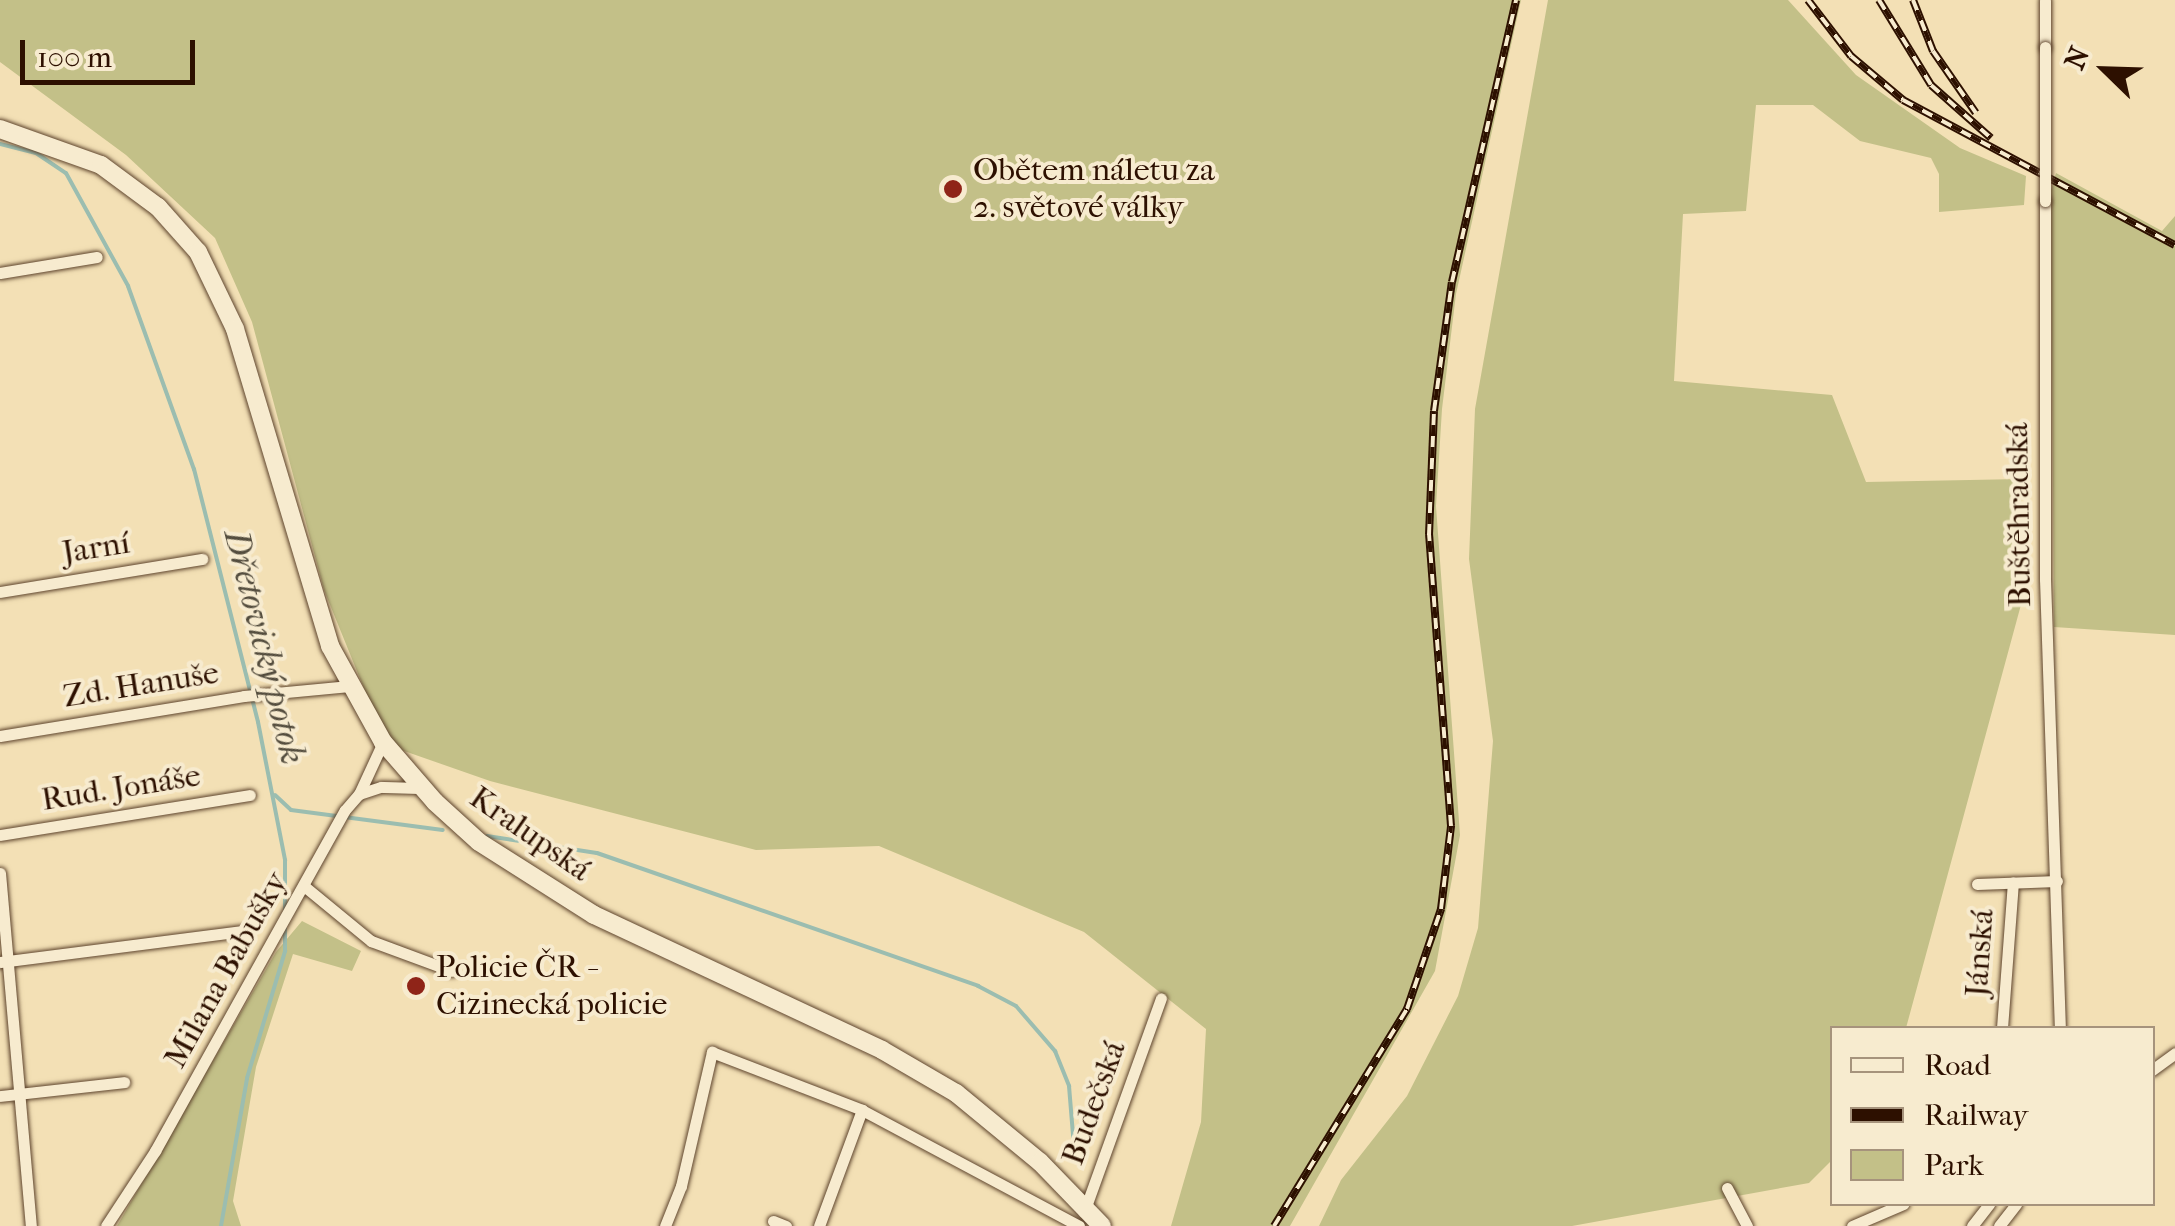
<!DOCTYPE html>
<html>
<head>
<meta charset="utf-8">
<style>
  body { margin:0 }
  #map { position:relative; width:2175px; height:1226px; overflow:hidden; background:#f3e0b5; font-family:"IM FELL French Canon",serif }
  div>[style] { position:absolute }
  .green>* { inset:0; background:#c3c088 }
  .stream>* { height:4px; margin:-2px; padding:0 2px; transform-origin:2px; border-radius:2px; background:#9bbdb0 }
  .roads { filter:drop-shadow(0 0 2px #5e442d) drop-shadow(0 0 2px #5e442d) }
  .minor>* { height:11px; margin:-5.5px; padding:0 5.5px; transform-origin:5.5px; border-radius:5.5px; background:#f7ebcf }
  .secondary>* { height:18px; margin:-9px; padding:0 9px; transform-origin:9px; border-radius:9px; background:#f7ebcf }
  .rail>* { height:8px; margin-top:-4px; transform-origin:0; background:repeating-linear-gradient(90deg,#f7ebcf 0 11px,#2d1000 0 22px); box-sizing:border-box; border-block:2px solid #2d1000 }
  .bridges { filter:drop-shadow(0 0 2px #5e442d) drop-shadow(0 0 2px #5e442d) }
  .minor-bridge>* { height:11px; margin:-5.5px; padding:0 5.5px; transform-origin:5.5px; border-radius:5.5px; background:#f7ebcf }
  .dots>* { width:28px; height:28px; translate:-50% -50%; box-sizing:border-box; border:5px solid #f7ebcf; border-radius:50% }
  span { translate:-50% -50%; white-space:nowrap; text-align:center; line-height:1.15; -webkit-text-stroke:8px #f7ebcf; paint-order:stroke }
  .poi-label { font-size:32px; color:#2d1000 }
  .left { translate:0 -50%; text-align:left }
  .street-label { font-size:32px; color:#2d1000 }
  .water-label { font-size:35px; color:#544d3e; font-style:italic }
  .legend { position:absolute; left:1830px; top:1026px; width:325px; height:180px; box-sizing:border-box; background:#f7ebcf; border:2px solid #a6937c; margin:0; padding:12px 18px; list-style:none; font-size:30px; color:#2d1000 }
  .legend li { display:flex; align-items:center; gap:20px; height:50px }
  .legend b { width:50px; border:2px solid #a6937c }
  .north { position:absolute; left:2055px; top:20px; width:100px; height:100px; -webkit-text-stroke:8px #f7ebcf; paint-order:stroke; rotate:293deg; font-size:28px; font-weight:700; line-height:40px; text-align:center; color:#2d1000 }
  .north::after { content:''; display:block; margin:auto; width:35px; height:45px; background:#2d1000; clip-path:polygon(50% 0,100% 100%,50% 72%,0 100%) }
  .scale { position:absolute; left:20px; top:40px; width:175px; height:45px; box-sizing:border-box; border:5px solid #2d1000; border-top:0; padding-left:12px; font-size:30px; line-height:35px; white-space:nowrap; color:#2d1000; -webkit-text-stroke:8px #f7ebcf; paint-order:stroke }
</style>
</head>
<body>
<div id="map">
  <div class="green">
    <i style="clip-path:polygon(0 0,1521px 0,1456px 294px,1442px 409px,1436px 506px,1460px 835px,1435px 971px,1290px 1226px,1171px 1226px,1201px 1122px,1206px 1029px,1084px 932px,879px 846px,756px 850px,490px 781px,387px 745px,324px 590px,252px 322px,215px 238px,126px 155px,0 62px)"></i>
    <i style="clip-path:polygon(1548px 0,1788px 0,1856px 75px,1960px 148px,2026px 176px,2024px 205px,1939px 212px,1939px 174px,1931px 158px,1860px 141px,1813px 105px,1756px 105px,1746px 211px,1683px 214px,1674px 381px,1832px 395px,1866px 482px,2021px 479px,2022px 601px,1906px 1028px,1832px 1028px,1832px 1160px,1809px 1183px,1572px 1226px,1319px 1226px,1341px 1180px,1407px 1096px,1458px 996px,1478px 928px,1493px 741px,1469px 559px,1475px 409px)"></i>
    <i style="clip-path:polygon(2056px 173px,2162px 231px,2175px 216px,2175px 635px,2054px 627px,2051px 190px)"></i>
    <i style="clip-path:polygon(302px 921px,361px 951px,352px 971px,293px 954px,256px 1067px,233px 1201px,241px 1226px,117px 1226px,276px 952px)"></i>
  </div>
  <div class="stream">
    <i style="left:0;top:144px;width:37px;rotate:14deg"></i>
    <i style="left:36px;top:153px;width:36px;rotate:34deg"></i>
    <i style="left:66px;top:173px;width:129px;rotate:61.2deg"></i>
    <i style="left:128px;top:286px;width:195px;rotate:70.2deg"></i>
    <i style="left:194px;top:469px;width:261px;rotate:75.8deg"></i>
    <i style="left:258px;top:722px;width:141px;rotate:78.9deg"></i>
    <i style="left:285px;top:860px;width:49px;rotate:90deg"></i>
    <i style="left:275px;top:795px;width:22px;rotate:43deg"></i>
    <i style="left:291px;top:810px;width:153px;rotate:7.5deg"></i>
    <i style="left:487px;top:836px;width:111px;rotate:8.8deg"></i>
    <i style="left:597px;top:853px;width:404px;rotate:19.2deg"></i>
    <i style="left:978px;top:986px;width:43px;rotate:27.8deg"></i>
    <i style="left:1016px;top:1006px;width:60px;rotate:49.1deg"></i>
    <i style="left:1055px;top:1051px;width:38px;rotate:68deg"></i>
    <i style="left:1069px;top:1086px;width:73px;rotate:85.3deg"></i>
    <i style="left:221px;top:1226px;width:150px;rotate:-80deg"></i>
    <i style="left:247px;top:1078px;width:133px;rotate:-73.3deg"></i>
    <i style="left:285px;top:951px;width:22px;rotate:-90deg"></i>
  </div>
  <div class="roads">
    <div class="minor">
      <i style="left:2045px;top:0;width:47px;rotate:90deg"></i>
      <i style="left:2045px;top:201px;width:378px;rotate:90deg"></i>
      <i style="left:2045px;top:579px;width:449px;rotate:88.1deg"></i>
      <i style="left:0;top:273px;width:98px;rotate:-9.4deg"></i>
      <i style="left:0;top:592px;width:205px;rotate:-9.3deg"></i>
      <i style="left:0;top:736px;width:247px;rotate:-9.3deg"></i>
      <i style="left:244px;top:696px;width:106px;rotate:-5.4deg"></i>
      <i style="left:359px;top:794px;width:57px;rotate:-65.2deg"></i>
      <i style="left:0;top:835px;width:253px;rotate:-9.1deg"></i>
      <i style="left:0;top:873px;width:354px;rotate:85deg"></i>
      <i style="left:1977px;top:884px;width:80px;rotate:-2.1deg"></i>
      <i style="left:304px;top:886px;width:87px;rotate:39.4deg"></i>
      <i style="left:371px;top:941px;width:86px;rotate:20.3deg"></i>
      <i style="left:0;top:962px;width:245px;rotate:-7.3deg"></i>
      <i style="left:2002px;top:1028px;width:146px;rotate:-85.7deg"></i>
      <i style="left:2152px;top:1070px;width:29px;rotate:-36deg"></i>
      <i style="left:0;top:1096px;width:125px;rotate:-6.4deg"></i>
      <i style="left:1727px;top:1188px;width:43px;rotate:62.2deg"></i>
      <i style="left:1084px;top:1212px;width:227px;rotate:-70.2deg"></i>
      <i style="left:773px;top:1221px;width:14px;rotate:21deg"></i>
      <i style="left:106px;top:1226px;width:90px;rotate:-56.8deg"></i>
      <i style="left:155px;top:1151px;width:390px;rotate:-60.9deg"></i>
      <i style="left:345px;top:810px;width:21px;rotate:-49deg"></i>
      <i style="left:359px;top:794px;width:23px;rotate:-18deg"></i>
      <i style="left:381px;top:787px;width:41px;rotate:1.4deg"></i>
      <i style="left:665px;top:1226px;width:43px;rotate:-68.2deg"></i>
      <i style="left:681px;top:1186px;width:138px;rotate:-77deg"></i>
      <i style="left:712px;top:1052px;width:161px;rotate:21.1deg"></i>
      <i style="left:862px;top:1110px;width:246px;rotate:28.1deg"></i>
      <i style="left:819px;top:1226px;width:124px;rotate:-69.7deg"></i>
      <i style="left:1852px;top:1226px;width:56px;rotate:-23.3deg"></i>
      <i style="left:1972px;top:1226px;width:28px;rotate:-52deg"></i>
      <i style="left:1999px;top:1226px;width:28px;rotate:-52deg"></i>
    </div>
    <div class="secondary">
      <i style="left:0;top:129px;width:107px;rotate:19.6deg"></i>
      <i style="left:101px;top:165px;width:71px;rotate:36.4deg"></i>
      <i style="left:158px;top:207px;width:60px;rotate:48.4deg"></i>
      <i style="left:198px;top:252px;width:85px;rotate:64.3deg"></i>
      <i style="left:235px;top:329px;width:331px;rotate:73.3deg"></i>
      <i style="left:330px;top:646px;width:110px;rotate:61.1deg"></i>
      <i style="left:383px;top:742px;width:79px;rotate:49.1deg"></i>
      <i style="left:435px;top:802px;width:59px;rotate:42.3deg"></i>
      <i style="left:479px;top:842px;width:136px;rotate:32.4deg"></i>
      <i style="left:594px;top:915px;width:318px;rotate:25.1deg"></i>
      <i style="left:882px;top:1050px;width:86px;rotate:30.2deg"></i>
      <i style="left:956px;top:1093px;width:109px;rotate:39.4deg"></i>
      <i style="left:1040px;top:1162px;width:89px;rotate:45.9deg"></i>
    </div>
  </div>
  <div class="rail">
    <i style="left:1808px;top:0;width:71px;rotate:52.5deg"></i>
    <i style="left:1851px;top:56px;width:68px;rotate:40.2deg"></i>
    <i style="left:1903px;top:100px;width:308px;rotate:28.1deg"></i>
    <i style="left:1879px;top:0;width:100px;rotate:58.5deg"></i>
    <i style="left:1931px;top:85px;width:80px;rotate:41.5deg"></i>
    <i style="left:1913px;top:0;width:55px;rotate:68.6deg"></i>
    <i style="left:1933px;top:51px;width:75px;rotate:55.3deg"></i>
    <i style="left:1274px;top:1226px;width:255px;rotate:-58.5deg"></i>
    <i style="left:1407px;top:1009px;width:106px;rotate:-71.2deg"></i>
    <i style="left:1441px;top:909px;width:84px;rotate:-83.1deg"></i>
    <i style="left:1451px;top:826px;width:292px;rotate:-94.3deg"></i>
    <i style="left:1429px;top:535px;width:124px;rotate:-87.7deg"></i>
    <i style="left:1434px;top:411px;width:130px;rotate:-82.1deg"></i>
    <i style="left:1452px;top:282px;width:289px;rotate:-77.2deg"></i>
  </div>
  <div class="bridges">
    <div class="minor-bridge">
      <i style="left:2045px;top:47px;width:154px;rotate:90deg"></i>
    </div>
  </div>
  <div class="dots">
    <i style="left:953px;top:189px;background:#8f2418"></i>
    <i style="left:416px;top:986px;background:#8f2418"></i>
  </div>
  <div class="poi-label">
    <span class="left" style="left:973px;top:189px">Obětem náletu za<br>2. světové války</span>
    <span class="left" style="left:436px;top:986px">Policie ČR -<br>Cizinecká policie</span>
  </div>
  <div class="street-label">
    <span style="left:2019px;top:515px;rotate:-91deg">Buštěhradská</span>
    <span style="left:96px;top:548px;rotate:-9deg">Jarní</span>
    <span style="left:141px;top:685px;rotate:-9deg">Zd. Hanuše</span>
    <span style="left:121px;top:788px;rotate:-9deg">Rud. Jonáše</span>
    <span style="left:530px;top:834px;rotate:35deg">Kralupská</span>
    <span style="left:1980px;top:953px;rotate:-86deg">Jánská</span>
    <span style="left:226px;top:970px;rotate:-61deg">Milana Babušky</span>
    <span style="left:1094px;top:1103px;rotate:-70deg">Budečská</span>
  </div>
  <div class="water-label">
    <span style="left:264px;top:647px;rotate:76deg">Dřetovický potok</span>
  </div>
  <ul class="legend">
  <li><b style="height:12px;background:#f7ebcf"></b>Road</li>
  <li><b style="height:12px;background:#2d1000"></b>Railway</li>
  <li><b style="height:28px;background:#c3c088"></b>Park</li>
  </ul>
  <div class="north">N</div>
  <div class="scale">100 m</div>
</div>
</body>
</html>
